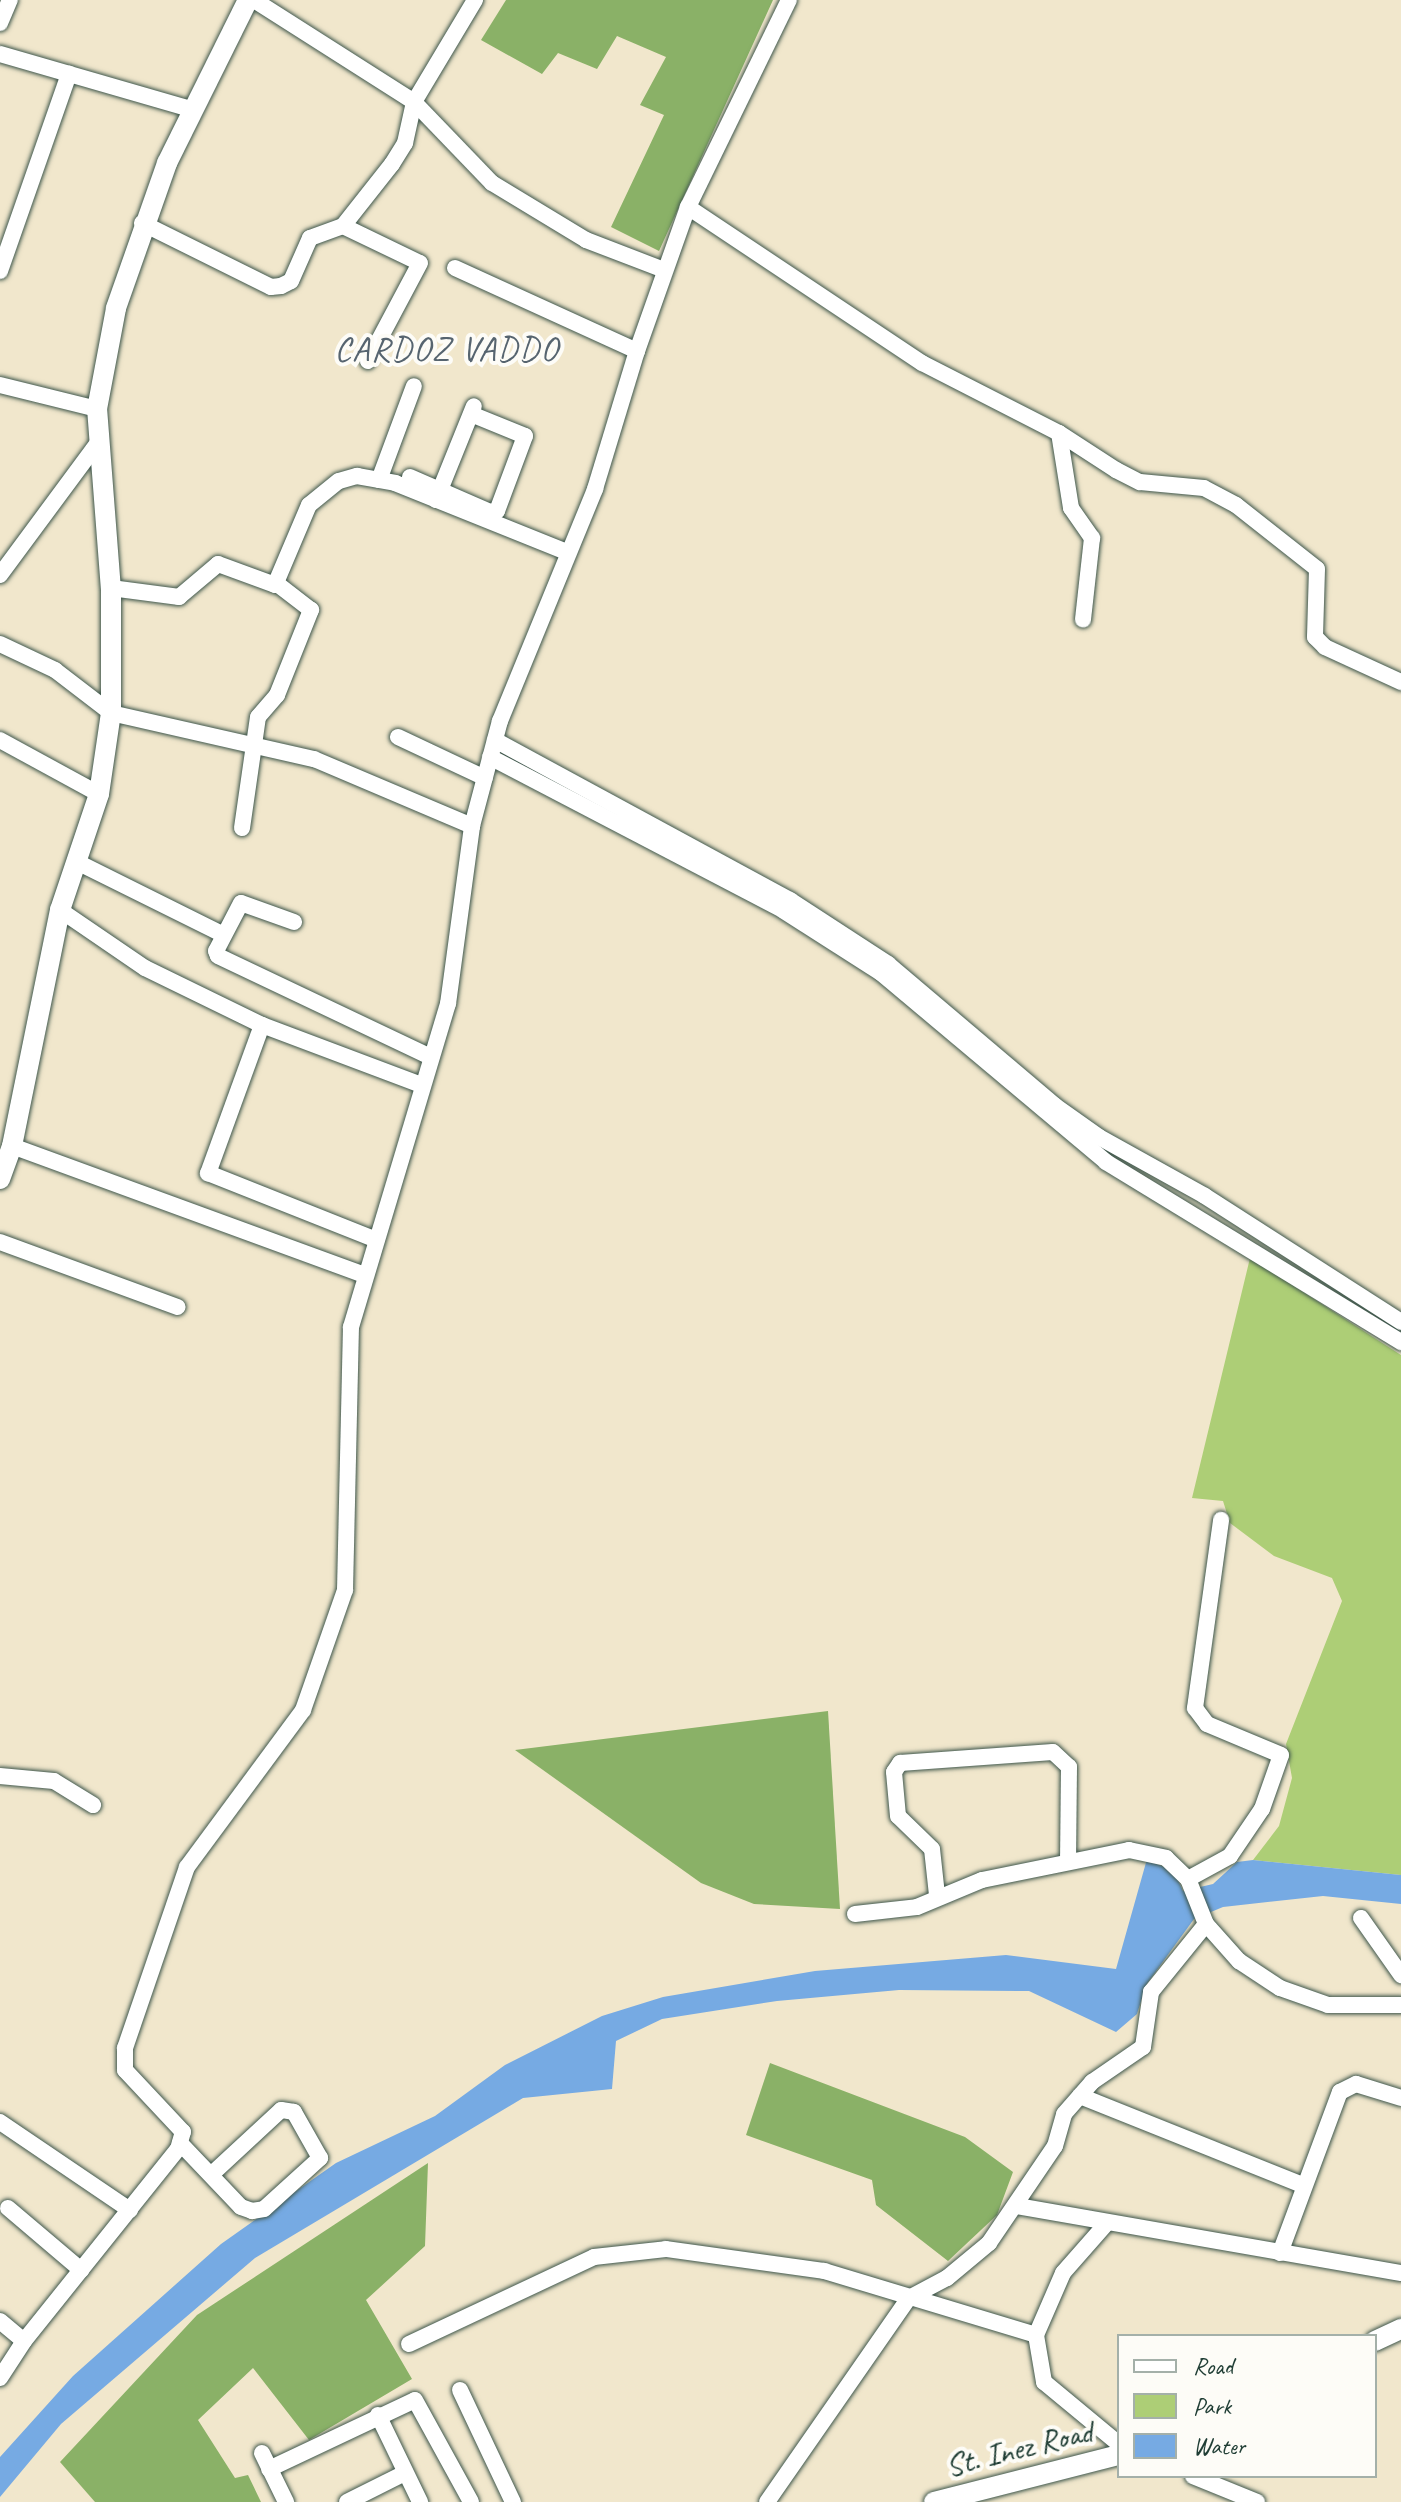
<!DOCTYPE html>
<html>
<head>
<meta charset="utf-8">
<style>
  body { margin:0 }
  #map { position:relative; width:1401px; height:2502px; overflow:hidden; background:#f1e7cc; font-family:Caveat,sans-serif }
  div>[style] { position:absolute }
  .green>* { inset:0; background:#adce76 }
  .forest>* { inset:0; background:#8ab167 }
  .water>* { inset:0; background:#76aae3 }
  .roads { filter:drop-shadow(0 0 2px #3e564b) drop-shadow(0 0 2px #3e564b) }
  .minor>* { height:16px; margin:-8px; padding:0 8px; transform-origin:8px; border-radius:8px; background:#fff }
  .major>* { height:20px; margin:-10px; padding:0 10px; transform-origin:10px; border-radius:10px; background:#fff }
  span { translate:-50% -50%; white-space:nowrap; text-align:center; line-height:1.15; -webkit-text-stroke:8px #fdfcf7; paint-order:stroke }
  .street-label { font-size:32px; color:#1f3d34 }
  .neighbourhood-label { font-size:34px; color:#56646f; letter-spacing:2px }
  .legend { position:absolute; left:1117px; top:2334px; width:260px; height:144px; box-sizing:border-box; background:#fdfcf7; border:2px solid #a4b0a9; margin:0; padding:10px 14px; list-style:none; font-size:24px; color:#1f3d34 }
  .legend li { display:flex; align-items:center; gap:16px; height:40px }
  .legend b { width:40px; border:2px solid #a4b0a9 }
</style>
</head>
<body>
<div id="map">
  <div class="green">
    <i style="clip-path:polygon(1250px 1258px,1401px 1355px,1401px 1875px,1253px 1860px,1279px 1826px,1292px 1778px,1286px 1744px,1342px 1601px,1332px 1578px,1274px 1556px,1230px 1523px,1223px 1501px,1192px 1498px)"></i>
  </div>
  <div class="forest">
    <i style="clip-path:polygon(506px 0,773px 0,659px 251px,611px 227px,664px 115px,640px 105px,666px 57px,617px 36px,597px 69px,558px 53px,542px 74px,481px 40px)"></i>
    <i style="clip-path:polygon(828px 1711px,840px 1909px,754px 1904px,701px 1883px,515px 1750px)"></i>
    <i style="clip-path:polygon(770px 2063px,965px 2137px,1013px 2172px,997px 2215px,948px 2261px,876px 2205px,872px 2180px,746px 2135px)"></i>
    <i style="clip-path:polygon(428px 2163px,425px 2246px,366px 2300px,412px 2379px,309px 2440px,253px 2368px,198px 2420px,235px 2478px,248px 2475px,261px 2502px,95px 2502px,60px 2462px,197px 2315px)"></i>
  </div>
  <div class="water">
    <i style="clip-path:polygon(1147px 1859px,1174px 1872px,1183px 1891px,1213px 1884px,1237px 1862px,1253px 1860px,1401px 1875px,1401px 1904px,1323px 1896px,1223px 1907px,1194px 1919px,1146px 1985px,1137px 2014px,1116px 2032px,1029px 1991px,899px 1990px,777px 2001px,662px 2019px,616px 2041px,612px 2089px,523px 2098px,255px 2258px,61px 2424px,0 2497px,0 2457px,73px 2376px,221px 2244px,336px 2163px,435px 2116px,505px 2065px,602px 2016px,663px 1997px,815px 1971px,1006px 1955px,1116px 1969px)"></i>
  </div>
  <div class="roads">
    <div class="minor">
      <i style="left:254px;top:0;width:190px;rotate:32.5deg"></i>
      <i style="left:414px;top:102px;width:119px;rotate:-59.1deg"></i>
      <i style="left:0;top:23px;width:25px;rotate:-67deg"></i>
      <i style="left:0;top:54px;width:202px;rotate:16.1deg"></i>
      <i style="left:414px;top:102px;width:112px;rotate:46.1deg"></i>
      <i style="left:492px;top:183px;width:110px;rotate:31.2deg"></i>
      <i style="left:586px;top:240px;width:84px;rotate:21deg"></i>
      <i style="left:688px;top:207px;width:281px;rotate:33.7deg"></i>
      <i style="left:922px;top:363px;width:154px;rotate:27.1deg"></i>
      <i style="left:1059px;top:433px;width:68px;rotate:33deg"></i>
      <i style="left:1116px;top:470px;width:27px;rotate:27deg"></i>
      <i style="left:1140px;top:482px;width:64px;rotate:5.4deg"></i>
      <i style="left:1204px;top:488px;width:36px;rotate:28deg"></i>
      <i style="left:1236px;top:505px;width:103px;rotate:38.3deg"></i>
      <i style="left:1317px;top:569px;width:68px;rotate:91.7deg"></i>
      <i style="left:1315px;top:637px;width:14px;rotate:45deg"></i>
      <i style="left:1325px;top:647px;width:84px;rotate:24.7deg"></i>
      <i style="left:142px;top:223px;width:144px;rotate:26.4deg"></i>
      <i style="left:271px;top:287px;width:10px;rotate:-6deg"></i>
      <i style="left:281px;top:286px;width:11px;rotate:-27deg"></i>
      <i style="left:291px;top:281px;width:47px;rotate:-66.2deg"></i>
      <i style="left:310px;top:238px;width:35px;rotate:-20deg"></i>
      <i style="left:343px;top:226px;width:79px;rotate:-51.7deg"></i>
      <i style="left:392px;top:164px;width:25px;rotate:-58deg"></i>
      <i style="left:405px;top:143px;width:42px;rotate:-77.6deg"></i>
      <i style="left:343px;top:226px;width:85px;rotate:25.7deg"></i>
      <i style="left:420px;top:263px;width:111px;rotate:118deg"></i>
      <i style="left:455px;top:268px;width:200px;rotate:24.5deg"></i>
      <i style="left:0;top:271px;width:209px;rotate:-70.7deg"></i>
      <i style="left:0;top:385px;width:100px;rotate:13.9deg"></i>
      <i style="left:1059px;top:433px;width:76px;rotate:80.9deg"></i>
      <i style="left:1071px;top:508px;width:37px;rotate:55deg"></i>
      <i style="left:1092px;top:538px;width:82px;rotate:96.3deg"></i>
      <i style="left:410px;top:477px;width:87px;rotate:23.6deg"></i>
      <i style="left:490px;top:512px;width:7px;rotate:-8deg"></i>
      <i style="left:497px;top:511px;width:80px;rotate:-69.5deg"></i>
      <i style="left:525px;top:436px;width:58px;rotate:-157.8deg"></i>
      <i style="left:379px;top:480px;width:100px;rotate:-69.6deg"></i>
      <i style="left:436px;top:500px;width:101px;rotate:-68deg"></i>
      <i style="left:0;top:575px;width:167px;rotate:-53.5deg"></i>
      <i style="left:111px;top:588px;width:69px;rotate:7.5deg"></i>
      <i style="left:179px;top:597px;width:51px;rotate:-40.2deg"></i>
      <i style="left:218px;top:564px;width:61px;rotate:20.2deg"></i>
      <i style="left:275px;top:585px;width:87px;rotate:-67deg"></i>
      <i style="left:309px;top:505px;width:38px;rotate:-39deg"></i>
      <i style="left:339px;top:481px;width:19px;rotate:-16deg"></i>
      <i style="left:357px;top:476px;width:39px;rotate:10deg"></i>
      <i style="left:395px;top:483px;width:185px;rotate:21.9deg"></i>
      <i style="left:0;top:644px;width:61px;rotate:25.3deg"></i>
      <i style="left:55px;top:670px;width:71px;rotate:37.5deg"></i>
      <i style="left:111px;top:713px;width:208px;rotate:12.8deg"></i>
      <i style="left:314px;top:759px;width:172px;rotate:23deg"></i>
      <i style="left:398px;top:737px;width:96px;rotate:25.2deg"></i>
      <i style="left:0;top:740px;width:113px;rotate:28.6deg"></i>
      <i style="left:495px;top:740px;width:336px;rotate:28.5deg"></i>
      <i style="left:790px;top:900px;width:117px;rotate:33.1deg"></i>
      <i style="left:888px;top:964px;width:218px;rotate:40.3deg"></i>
      <i style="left:1054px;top:1105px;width:55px;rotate:35.4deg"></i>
      <i style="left:1099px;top:1137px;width:121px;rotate:29.1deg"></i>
      <i style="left:1205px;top:1196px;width:233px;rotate:32.7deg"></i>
      <i style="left:490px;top:757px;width:332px;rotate:27.6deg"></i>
      <i style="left:784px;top:911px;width:115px;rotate:32.6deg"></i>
      <i style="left:881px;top:973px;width:294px;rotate:40deg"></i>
      <i style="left:1106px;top:1162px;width:346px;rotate:31.4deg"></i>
      <i style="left:242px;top:828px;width:112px;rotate:-81.8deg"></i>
      <i style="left:258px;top:717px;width:29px;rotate:-49deg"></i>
      <i style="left:277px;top:695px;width:92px;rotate:-68.2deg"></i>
      <i style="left:311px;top:610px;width:44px;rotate:-142.4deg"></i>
      <i style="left:75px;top:861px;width:166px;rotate:26.4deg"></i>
      <i style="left:60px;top:910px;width:103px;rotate:34.3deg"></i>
      <i style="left:145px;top:968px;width:130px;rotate:26deg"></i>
      <i style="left:262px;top:1025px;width:171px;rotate:20.6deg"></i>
      <i style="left:294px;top:922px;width:56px;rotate:-160.3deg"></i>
      <i style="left:241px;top:903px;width:54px;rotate:117.5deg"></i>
      <i style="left:216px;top:951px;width:5px;rotate:68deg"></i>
      <i style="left:218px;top:956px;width:236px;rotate:25.4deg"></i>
      <i style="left:262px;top:1025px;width:158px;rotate:110deg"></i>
      <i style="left:208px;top:1173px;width:179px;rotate:21.7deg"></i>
      <i style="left:12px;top:1146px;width:375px;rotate:20.1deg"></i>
      <i style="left:0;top:1242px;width:189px;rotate:20.1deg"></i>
      <i style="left:0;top:1776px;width:54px;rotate:5.3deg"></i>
      <i style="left:54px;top:1781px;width:46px;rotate:31.6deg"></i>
      <i style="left:1188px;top:1879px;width:48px;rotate:-28.7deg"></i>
      <i style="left:1230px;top:1856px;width:57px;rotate:-55.8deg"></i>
      <i style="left:1262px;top:1809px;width:57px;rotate:-70.6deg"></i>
      <i style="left:1281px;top:1755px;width:80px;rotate:-157.3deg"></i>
      <i style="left:1207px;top:1724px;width:20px;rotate:-127deg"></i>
      <i style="left:1195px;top:1708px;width:190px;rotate:-82.1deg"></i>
      <i style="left:937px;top:1895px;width:46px;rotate:-96.2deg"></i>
      <i style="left:932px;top:1849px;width:47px;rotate:-135.9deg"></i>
      <i style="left:898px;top:1816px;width:44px;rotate:-95.2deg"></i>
      <i style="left:894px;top:1772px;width:11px;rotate:-56deg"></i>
      <i style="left:900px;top:1763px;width:153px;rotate:-4.1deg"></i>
      <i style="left:1053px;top:1752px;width:22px;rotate:43deg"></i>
      <i style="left:1069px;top:1767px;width:94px;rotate:90.6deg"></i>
      <i style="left:855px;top:1914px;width:62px;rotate:-6.4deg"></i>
      <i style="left:917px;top:1907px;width:70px;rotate:-22.6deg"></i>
      <i style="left:982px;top:1880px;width:150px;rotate:-11.5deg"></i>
      <i style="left:1129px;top:1850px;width:38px;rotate:12deg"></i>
      <i style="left:1166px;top:1858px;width:30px;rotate:44deg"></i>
      <i style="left:1188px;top:1879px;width:48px;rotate:68.2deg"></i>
      <i style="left:1206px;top:1924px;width:50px;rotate:48.3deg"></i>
      <i style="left:1239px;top:1961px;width:49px;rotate:33.4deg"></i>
      <i style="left:1280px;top:1988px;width:51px;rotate:19.5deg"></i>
      <i style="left:1328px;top:2005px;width:73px"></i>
      <i style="left:1361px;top:1918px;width:70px;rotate:54.9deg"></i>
      <i style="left:1080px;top:2096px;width:239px;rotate:21.8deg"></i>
      <i style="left:0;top:2122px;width:157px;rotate:34.1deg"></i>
      <i style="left:180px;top:2143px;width:88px;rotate:46.4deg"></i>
      <i style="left:241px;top:2207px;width:12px;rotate:20deg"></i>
      <i style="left:252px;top:2211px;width:12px;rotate:-9deg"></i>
      <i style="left:264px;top:2209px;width:76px;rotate:-42.3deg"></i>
      <i style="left:320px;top:2158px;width:53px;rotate:-119.5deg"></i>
      <i style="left:294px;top:2112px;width:13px;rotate:-171deg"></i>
      <i style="left:281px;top:2110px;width:94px;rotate:137.2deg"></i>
      <i style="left:1017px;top:2206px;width:390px;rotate:9.9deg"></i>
      <i style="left:8px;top:2208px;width:96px;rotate:40.3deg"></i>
      <i style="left:1106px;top:2224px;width:65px;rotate:131.3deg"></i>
      <i style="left:1063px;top:2273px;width:68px;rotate:113.5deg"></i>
      <i style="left:1036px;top:2335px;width:48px;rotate:80.3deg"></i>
      <i style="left:1044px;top:2382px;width:97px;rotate:39.6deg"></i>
      <i style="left:1280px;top:2253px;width:172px;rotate:-69.6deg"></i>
      <i style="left:1340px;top:2092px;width:18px;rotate:-27deg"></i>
      <i style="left:1356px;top:2084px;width:47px;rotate:17.3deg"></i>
      <i style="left:0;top:2321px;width:31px;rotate:40deg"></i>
      <i style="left:409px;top:2344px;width:204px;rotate:-25.2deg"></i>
      <i style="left:594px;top:2257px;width:72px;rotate:-6.3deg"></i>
      <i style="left:666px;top:2249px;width:160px;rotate:7.9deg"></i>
      <i style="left:824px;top:2271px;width:221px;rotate:16.8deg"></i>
      <i style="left:0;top:2378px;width:44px;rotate:-57deg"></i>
      <i style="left:24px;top:2341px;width:246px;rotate:-51.3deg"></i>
      <i style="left:178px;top:2149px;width:18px;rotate:-74deg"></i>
      <i style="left:183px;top:2132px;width:85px;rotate:-133.1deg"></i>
      <i style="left:125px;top:2070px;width:22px;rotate:-90deg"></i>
      <i style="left:125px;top:2048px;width:191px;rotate:-71.1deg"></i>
      <i style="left:187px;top:1867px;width:195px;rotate:-53.5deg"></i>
      <i style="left:303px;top:1710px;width:127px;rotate:-70.7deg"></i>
      <i style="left:345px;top:1590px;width:263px;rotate:-88.7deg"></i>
      <i style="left:351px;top:1327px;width:337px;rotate:-73.3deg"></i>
      <i style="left:448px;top:1004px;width:180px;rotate:-82.3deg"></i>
      <i style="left:472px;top:826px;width:109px;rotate:-75.1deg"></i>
      <i style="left:500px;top:721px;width:251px;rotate:-67.7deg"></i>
      <i style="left:595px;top:489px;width:144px;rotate:-73.1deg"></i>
      <i style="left:637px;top:351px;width:153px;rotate:-70.5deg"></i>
      <i style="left:688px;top:207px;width:230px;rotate:-64deg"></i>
      <i style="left:460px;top:2390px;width:124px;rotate:64.7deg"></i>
      <i style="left:378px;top:2415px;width:97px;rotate:64.2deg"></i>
      <i style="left:262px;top:2453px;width:55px;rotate:63.9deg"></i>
      <i style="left:269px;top:2469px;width:161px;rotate:-25.3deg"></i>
      <i style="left:415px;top:2400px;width:116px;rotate:61.2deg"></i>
      <i style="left:1193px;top:2476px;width:69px;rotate:22.1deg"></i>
      <i style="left:347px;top:2502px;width:65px;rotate:-26.6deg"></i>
      <i style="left:767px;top:2502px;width:249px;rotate:-55.2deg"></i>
      <i style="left:909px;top:2298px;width:43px;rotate:-27.8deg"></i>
      <i style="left:947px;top:2278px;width:55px;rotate:-39.8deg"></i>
      <i style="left:989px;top:2243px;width:117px;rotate:-55.8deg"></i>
      <i style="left:1055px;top:2146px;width:33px;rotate:-74deg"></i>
      <i style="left:1064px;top:2114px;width:43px;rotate:-48.8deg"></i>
      <i style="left:1092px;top:2082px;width:62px;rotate:-34.5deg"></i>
      <i style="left:1143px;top:2047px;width:56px;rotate:-81.7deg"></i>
      <i style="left:1151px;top:1992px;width:87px;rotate:-51deg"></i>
    </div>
    <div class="major">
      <i style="left:0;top:1179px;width:35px;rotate:-70deg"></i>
      <i style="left:12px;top:1146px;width:241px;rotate:-78.5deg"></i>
      <i style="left:60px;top:910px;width:122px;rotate:-71.4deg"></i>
      <i style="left:99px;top:794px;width:82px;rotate:-81.6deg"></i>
      <i style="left:111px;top:713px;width:123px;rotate:-90deg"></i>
      <i style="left:111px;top:590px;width:182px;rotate:-94.4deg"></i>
      <i style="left:97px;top:409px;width:103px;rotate:-79.3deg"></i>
      <i style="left:116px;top:308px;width:154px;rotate:-70.6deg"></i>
      <i style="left:167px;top:163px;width:182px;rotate:-63.6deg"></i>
      <i style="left:1375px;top:2341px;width:29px;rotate:-25deg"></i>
      <i style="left:934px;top:2502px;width:191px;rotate:-14.3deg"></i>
    </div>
  </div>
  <div class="street-label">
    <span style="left:1019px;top:2449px;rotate:-14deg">St. Inez Road</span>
  </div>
  <div class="neighbourhood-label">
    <span style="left:447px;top:349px">CARDOZ VADDO</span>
  </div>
  <ul class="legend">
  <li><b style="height:10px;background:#fff"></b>Road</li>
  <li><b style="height:22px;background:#adce76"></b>Park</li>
  <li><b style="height:22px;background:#76aae3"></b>Water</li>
  </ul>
</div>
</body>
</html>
